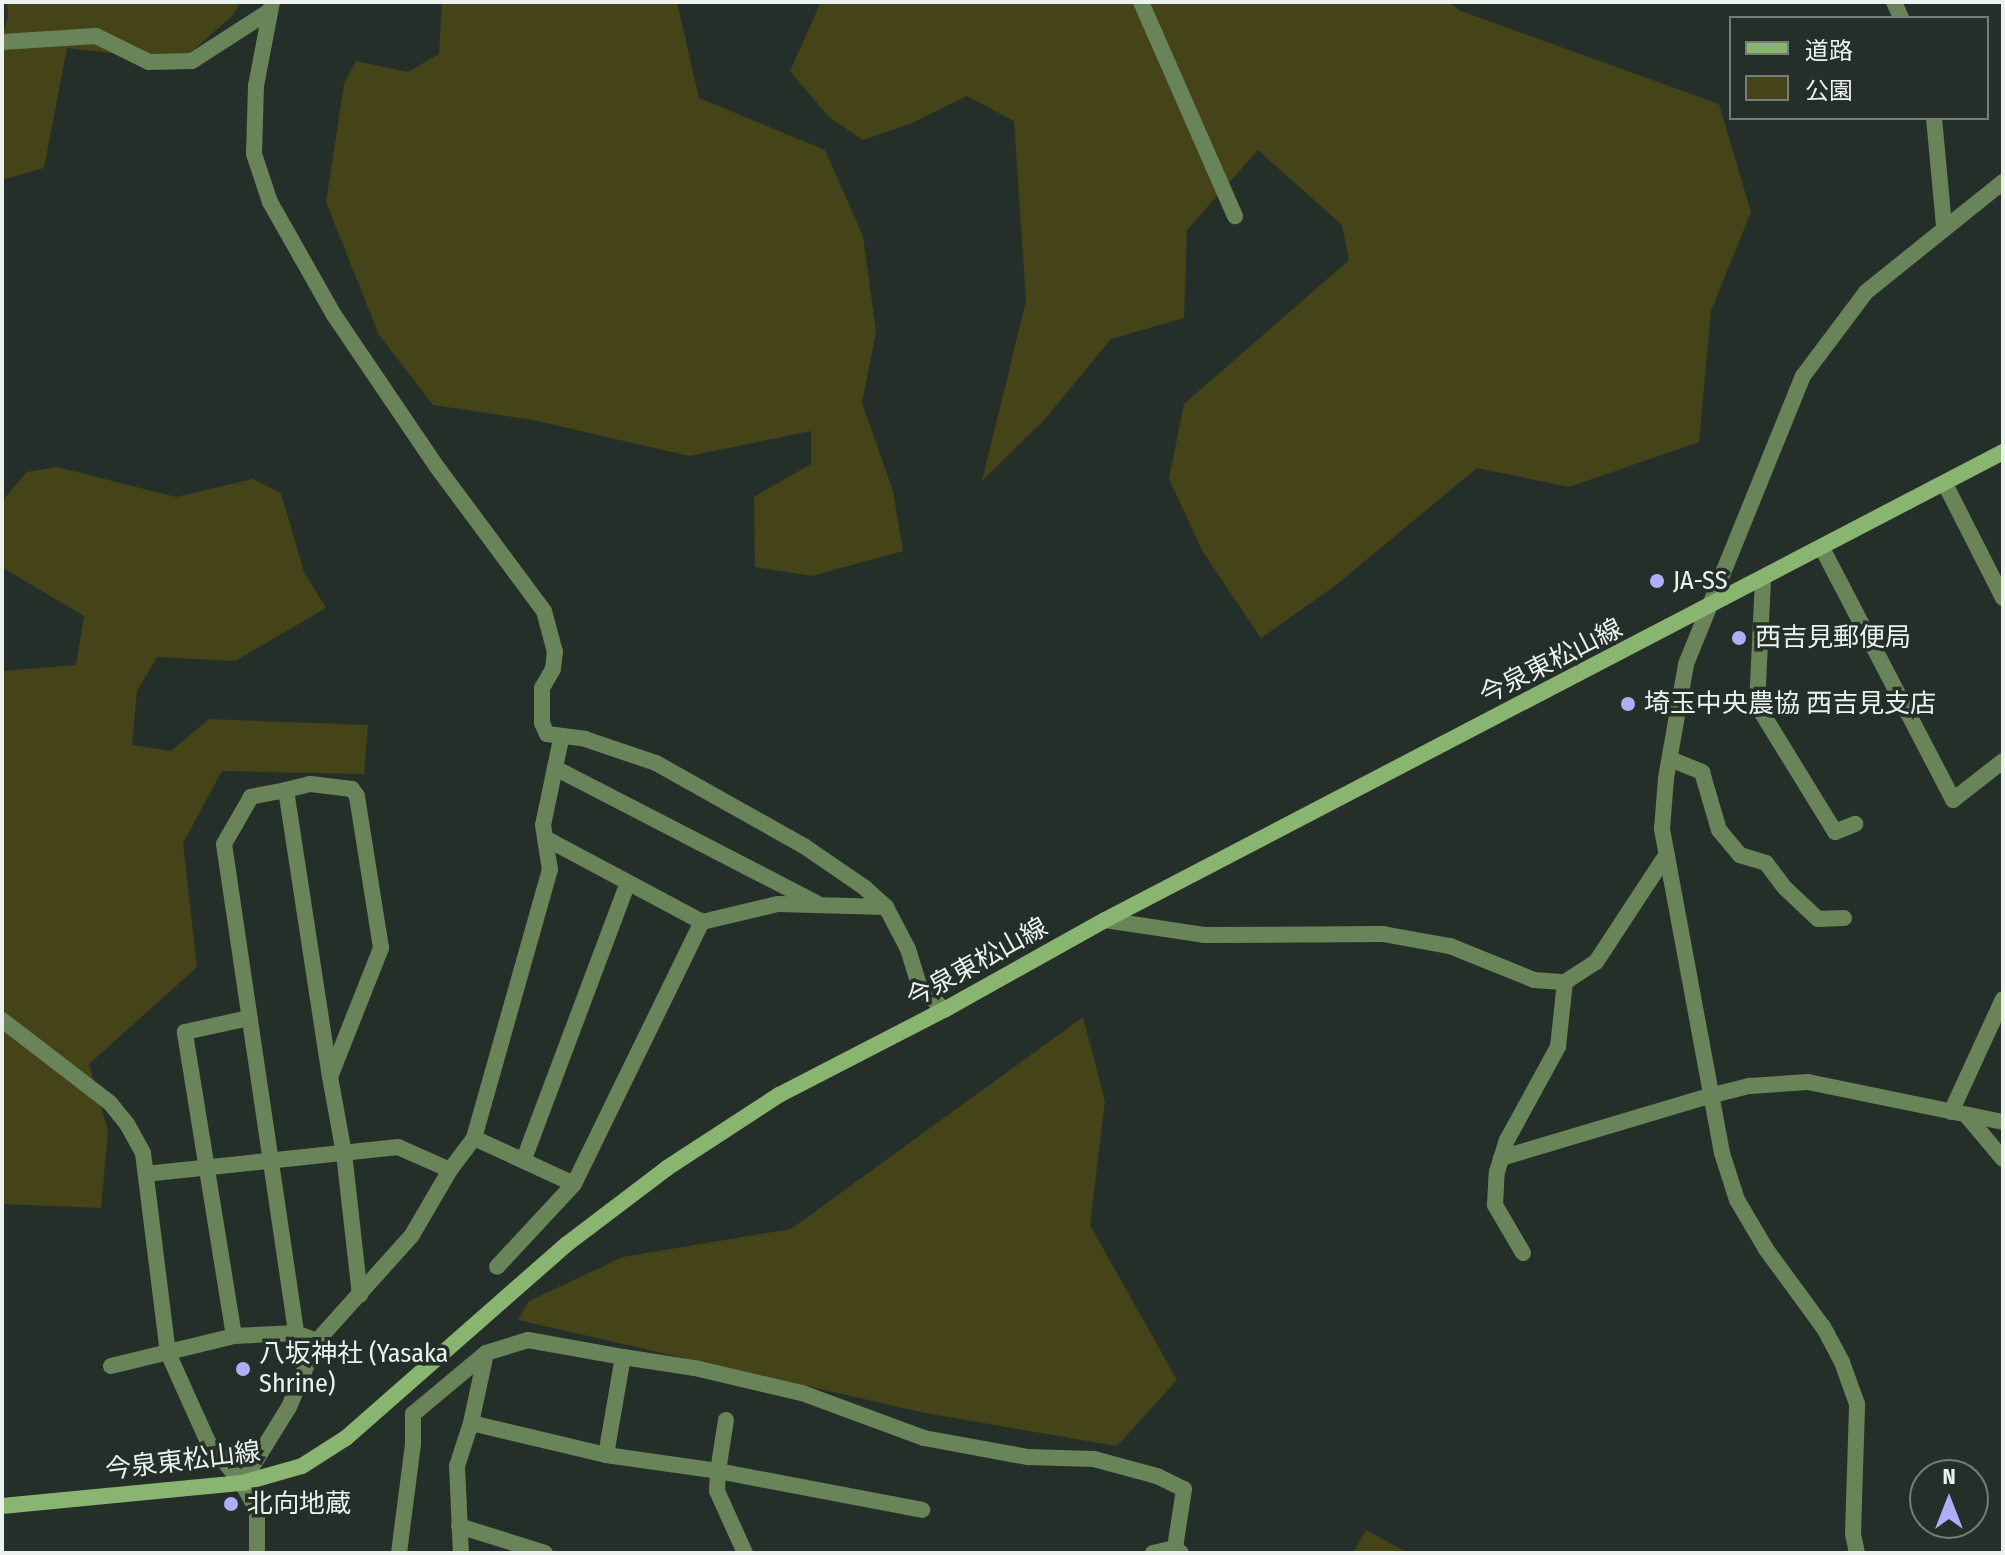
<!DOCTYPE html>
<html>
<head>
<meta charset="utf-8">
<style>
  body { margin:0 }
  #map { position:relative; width:2005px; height:1555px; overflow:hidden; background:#252f29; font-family:"Fira Sans Condensed","Noto Sans JP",sans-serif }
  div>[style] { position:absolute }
  .green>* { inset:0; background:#444418 }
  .minor>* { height:16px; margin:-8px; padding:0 8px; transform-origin:8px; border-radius:8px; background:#698459 }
  .tertiary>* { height:16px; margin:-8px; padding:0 8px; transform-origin:8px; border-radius:8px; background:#698459 }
  .secondary>* { height:16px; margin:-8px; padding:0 8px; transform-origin:8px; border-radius:8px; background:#8ab570 }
  .dots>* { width:22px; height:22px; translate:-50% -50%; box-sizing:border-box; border:4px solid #252f29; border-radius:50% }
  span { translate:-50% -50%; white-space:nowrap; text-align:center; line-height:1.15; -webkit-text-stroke:7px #252f29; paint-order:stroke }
  .poi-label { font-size:26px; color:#ebf2ee }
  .left { translate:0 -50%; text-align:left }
  .street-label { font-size:26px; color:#ebf2ee }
  .frame { position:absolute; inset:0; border:4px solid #ebf2ee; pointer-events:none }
  .legend { position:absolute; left:1729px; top:16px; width:260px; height:104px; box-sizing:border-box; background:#252f29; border:2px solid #747d78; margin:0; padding:10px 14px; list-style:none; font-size:24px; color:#ebf2ee }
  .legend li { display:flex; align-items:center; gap:16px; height:40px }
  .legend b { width:40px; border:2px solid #747d78 }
  .north { position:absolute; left:1909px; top:1459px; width:80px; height:80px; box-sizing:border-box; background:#252f29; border:2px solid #747d78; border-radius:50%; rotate:0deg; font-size:22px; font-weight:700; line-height:32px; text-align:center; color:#ebf2ee }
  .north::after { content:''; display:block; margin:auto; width:28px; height:36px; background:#b0adfa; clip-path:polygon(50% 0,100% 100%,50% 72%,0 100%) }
</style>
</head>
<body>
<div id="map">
  <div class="green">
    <i style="clip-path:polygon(7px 2px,241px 2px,232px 16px,181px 61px,67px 48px,44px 168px,2px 180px,2px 36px,8px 17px)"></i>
    <i style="clip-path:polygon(442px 2px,677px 2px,699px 98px,825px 150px,863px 236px,876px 332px,862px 403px,893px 491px,903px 551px,812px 576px,755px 567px,754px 497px,811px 464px,811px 431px,689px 456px,533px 420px,433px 405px,379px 335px,326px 202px,344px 84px,356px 61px,408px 72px,439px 54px)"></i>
    <i style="clip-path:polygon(821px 2px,1448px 2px,1461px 11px,1719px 104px,1751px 212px,1711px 311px,1699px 442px,1569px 487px,1477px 468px,1336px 585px,1261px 638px,1203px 552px,1169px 479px,1184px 404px,1349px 260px,1342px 225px,1258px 150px,1187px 230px,1184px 318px,1111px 339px,1045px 419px,982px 481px,1026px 301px,1014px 121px,967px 96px,912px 123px,863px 140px,829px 117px,790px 71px)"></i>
    <i style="clip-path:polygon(57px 467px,176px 497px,253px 479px,281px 493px,304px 572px,326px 608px,235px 661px,157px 657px,137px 691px,132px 745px,171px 751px,209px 719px,368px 725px,364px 774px,222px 771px,183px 843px,197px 967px,89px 1064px,108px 1131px,101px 1208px,2px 1204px,2px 671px,76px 665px,84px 616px,3px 568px,2px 501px,27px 472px)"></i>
    <i style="clip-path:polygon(1083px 1017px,1105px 1101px,1090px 1225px,1177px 1380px,1117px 1446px,925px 1413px,518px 1320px,529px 1301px,623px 1257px,791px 1229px)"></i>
    <i style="clip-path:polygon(1366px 1530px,1408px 1553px,1353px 1553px)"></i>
  </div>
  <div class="minor">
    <i style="left:272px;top:2px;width:86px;rotate:100.8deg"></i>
    <i style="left:256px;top:86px;width:68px;rotate:91.7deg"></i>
    <i style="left:254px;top:154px;width:51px;rotate:71.6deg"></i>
    <i style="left:270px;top:202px;width:130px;rotate:60.5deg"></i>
    <i style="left:334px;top:315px;width:184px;rotate:55.9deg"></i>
    <i style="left:437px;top:467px;width:179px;rotate:53.4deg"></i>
    <i style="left:544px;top:611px;width:42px;rotate:75deg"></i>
    <i style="left:555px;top:652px;width:17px;rotate:97deg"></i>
    <i style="left:553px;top:669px;width:22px;rotate:120deg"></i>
    <i style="left:542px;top:688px;width:35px;rotate:90deg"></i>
    <i style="left:542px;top:723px;width:12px;rotate:66deg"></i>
    <i style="left:547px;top:734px;width:38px;rotate:7deg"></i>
    <i style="left:585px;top:739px;width:75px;rotate:18.7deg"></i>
    <i style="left:656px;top:763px;width:170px;rotate:29.3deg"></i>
    <i style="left:804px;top:846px;width:74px;rotate:34.5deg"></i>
    <i style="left:865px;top:888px;width:28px;rotate:42deg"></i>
    <i style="left:886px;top:907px;width:47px;rotate:62.4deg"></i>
    <i style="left:908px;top:949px;width:38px;rotate:73deg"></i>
    <i style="left:919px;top:985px;width:35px;rotate:45deg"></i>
    <i style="left:1141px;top:2px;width:234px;rotate:66.3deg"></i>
    <i style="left:1894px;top:2px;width:17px;rotate:66deg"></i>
    <i style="left:2px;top:42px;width:94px;rotate:-3.7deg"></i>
    <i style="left:96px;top:36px;width:59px;rotate:26.1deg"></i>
    <i style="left:149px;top:62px;width:43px;rotate:-1.3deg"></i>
    <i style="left:192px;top:61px;width:90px;rotate:-32.8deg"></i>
    <i style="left:1934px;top:118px;width:107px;rotate:84.7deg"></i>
    <i style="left:1945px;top:484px;width:128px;rotate:63deg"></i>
    <i style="left:1822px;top:548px;width:284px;rotate:62.5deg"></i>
    <i style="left:1953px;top:800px;width:63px;rotate:-38deg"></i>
    <i style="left:1763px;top:579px;width:126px;rotate:92.7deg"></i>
    <i style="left:1757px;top:705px;width:149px;rotate:58.4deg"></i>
    <i style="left:1835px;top:832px;width:22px;rotate:-22deg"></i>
    <i style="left:561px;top:739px;width:88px;rotate:101.8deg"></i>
    <i style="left:543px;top:825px;width:13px;rotate:81deg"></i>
    <i style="left:545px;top:838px;width:178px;rotate:28.1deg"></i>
    <i style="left:702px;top:922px;width:78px;rotate:-13.3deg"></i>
    <i style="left:778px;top:904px;width:108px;rotate:1.6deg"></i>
    <i style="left:1670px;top:759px;width:35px;rotate:22deg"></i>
    <i style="left:1702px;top:772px;width:60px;rotate:73.7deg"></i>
    <i style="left:1719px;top:830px;width:33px;rotate:50deg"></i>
    <i style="left:1740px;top:855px;width:27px;rotate:17deg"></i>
    <i style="left:1766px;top:863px;width:31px;rotate:53deg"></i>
    <i style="left:1785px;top:888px;width:45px;rotate:43.2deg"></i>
    <i style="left:1818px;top:919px;width:26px;rotate:-2deg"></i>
    <i style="left:555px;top:768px;width:295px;rotate:27.3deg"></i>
    <i style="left:286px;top:790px;width:36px;rotate:169deg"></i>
    <i style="left:251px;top:797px;width:54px;rotate:119.9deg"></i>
    <i style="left:224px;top:844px;width:494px;rotate:81.6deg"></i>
    <i style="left:296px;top:1333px;width:22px;rotate:21deg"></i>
    <i style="left:1105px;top:920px;width:100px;rotate:8.6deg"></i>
    <i style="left:1204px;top:935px;width:179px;rotate:-0.3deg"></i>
    <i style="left:1383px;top:934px;width:68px;rotate:10.2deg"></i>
    <i style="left:1450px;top:946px;width:91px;rotate:22deg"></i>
    <i style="left:1534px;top:980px;width:31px;rotate:4deg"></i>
    <i style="left:1565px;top:982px;width:37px;rotate:-33deg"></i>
    <i style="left:1596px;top:962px;width:129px;rotate:-56.7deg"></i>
    <i style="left:2px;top:1020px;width:136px;rotate:37.5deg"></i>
    <i style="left:110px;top:1103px;width:27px;rotate:51deg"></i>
    <i style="left:127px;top:1124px;width:33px;rotate:61deg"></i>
    <i style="left:143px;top:1153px;width:202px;rotate:82.9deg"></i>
    <i style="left:168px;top:1353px;width:98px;rotate:65.8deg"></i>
    <i style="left:208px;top:1442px;width:53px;rotate:50.3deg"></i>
    <i style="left:242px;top:1483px;width:89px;rotate:-58.3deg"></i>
    <i style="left:289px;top:1407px;width:72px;rotate:-67deg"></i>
    <i style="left:317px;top:1341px;width:142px;rotate:-48.1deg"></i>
    <i style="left:412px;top:1235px;width:75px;rotate:-59.7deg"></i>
    <i style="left:450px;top:1170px;width:57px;rotate:-156.1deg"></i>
    <i style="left:398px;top:1147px;width:252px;rotate:173.9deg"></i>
    <i style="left:330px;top:1077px;width:139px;rotate:-68.4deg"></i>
    <i style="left:381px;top:948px;width:154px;rotate:-99deg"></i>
    <i style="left:357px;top:796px;width:9px;rotate:-126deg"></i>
    <i style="left:352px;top:789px;width:42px;rotate:-173.2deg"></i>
    <i style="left:310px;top:784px;width:25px;rotate:166deg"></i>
    <i style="left:286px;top:790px;width:290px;rotate:81.3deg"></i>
    <i style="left:330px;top:1077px;width:77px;rotate:79.6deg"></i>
    <i style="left:344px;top:1153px;width:143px;rotate:83.6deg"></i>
    <i style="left:1951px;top:1112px;width:124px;rotate:-65.3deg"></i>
    <i style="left:1967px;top:1116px;width:56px;rotate:50.1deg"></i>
    <i style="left:474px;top:1138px;width:110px;rotate:24.7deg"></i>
    <i style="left:574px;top:1184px;width:113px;rotate:132.9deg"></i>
    <i style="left:1501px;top:1158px;width:221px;rotate:-16.6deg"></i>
    <i style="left:1713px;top:1095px;width:38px;rotate:-14deg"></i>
    <i style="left:1750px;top:1086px;width:58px;rotate:-3.9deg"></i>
    <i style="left:1808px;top:1082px;width:199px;rotate:11.6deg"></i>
    <i style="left:524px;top:1159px;width:295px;rotate:-69.4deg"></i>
    <i style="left:450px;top:1170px;width:40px;rotate:-53deg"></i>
    <i style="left:474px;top:1138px;width:279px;rotate:-74.2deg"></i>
    <i style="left:550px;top:870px;width:32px;rotate:-99deg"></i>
    <i style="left:574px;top:1184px;width:292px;rotate:-64deg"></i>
    <i style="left:1523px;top:1253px;width:56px;rotate:-120.3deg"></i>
    <i style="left:1495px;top:1205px;width:33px;rotate:-87deg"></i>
    <i style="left:1497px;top:1172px;width:34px;rotate:-73deg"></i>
    <i style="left:1507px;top:1140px;width:106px;rotate:-61.3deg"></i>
    <i style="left:1558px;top:1047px;width:65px;rotate:-83.9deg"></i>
    <i style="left:234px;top:1336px;width:308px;rotate:-99.2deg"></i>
    <i style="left:185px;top:1032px;width:66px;rotate:-12.3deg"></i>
    <i style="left:486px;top:1353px;width:44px;rotate:-17.2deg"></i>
    <i style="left:528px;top:1340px;width:97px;rotate:10.1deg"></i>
    <i style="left:111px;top:1366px;width:127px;rotate:-13.7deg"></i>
    <i style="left:234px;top:1336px;width:62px;rotate:-2.8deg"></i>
    <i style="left:726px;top:1420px;width:52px;rotate:98.9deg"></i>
    <i style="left:718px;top:1471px;width:208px;rotate:10.8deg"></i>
    <i style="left:471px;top:1423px;width:139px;rotate:13.3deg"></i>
    <i style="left:606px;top:1455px;width:113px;rotate:8.1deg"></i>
    <i style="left:718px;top:1471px;width:20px;rotate:93deg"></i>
    <i style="left:717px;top:1491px;width:68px;rotate:65.7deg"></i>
    <i style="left:606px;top:1455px;width:99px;rotate:-80.2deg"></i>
    <i style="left:623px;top:1357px;width:73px;rotate:8.7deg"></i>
    <i style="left:695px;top:1368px;width:110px;rotate:13.2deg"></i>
    <i style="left:802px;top:1393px;width:130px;rotate:20.2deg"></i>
    <i style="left:924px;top:1438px;width:106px;rotate:10.4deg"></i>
    <i style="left:1028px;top:1457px;width:66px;rotate:1.7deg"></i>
    <i style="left:1094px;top:1459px;width:65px;rotate:15.1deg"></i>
    <i style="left:1157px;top:1476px;width:30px;rotate:26deg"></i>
    <i style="left:1184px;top:1489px;width:60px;rotate:98.7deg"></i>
    <i style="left:459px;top:1526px;width:90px;rotate:17.4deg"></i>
    <i style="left:399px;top:1553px;width:110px;rotate:-82.7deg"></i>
    <i style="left:413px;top:1444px;width:30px;rotate:-90deg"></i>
    <i style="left:413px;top:1414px;width:95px;rotate:-39.9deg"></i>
    <i style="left:486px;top:1353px;width:72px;rotate:102.1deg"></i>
    <i style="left:471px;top:1423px;width:45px;rotate:108deg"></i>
    <i style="left:457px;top:1466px;width:87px;rotate:87.4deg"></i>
    <i style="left:1153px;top:1553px;width:23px;rotate:-13deg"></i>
    <i style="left:1175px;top:1548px;width:8px;rotate:40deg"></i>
  </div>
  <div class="tertiary">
    <i style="left:242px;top:1483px;width:31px;rotate:61deg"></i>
    <i style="left:257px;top:1510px;width:43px;rotate:90deg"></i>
    <i style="left:1857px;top:1553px;width:19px;rotate:-102deg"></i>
    <i style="left:1853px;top:1534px;width:130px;rotate:-88.2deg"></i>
    <i style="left:1857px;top:1404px;width:45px;rotate:-109.7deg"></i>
    <i style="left:1842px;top:1362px;width:40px;rotate:-118deg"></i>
    <i style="left:1823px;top:1327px;width:97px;rotate:-126.2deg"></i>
    <i style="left:1766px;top:1249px;width:57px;rotate:-120.6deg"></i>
    <i style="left:1737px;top:1200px;width:49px;rotate:-107.7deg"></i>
    <i style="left:1722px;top:1153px;width:330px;rotate:-100.5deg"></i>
    <i style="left:1662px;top:829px;width:51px;rotate:-85.5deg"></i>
    <i style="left:1666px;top:778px;width:116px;rotate:-80deg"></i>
    <i style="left:1686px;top:664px;width:311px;rotate:-67.9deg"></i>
    <i style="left:1803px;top:376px;width:105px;rotate:-53.1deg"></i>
    <i style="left:1866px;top:292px;width:176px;rotate:-38.8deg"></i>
  </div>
  <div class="secondary">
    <i style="left:2px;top:1506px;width:241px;rotate:-5.5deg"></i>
    <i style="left:242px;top:1483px;width:62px;rotate:-15.8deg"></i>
    <i style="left:302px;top:1466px;width:52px;rotate:-32.5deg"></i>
    <i style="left:346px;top:1438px;width:294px;rotate:-41.3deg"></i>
    <i style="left:567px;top:1244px;width:126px;rotate:-37.2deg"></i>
    <i style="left:667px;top:1168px;width:134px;rotate:-33.1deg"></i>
    <i style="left:779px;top:1095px;width:186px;rotate:-27.3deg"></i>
    <i style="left:944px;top:1010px;width:184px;rotate:-29.2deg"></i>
    <i style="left:1105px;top:920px;width:1013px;rotate:-27.53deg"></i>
  </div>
  <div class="dots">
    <i style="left:1657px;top:581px;background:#b0adfa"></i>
    <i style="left:1739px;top:638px;background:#b0adfa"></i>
    <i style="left:1628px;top:704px;background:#b0adfa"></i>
    <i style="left:243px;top:1369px;background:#b0adfa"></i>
    <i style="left:231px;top:1504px;background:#b0adfa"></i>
  </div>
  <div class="poi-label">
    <span class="left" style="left:1673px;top:581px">JA-SS</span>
    <span class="left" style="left:1755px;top:638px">西吉見郵便局</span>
    <span class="left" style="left:1644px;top:704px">埼玉中央農協 西吉見支店</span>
    <span class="left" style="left:259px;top:1369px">八坂神社 (Yasaka<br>Shrine)</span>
    <span class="left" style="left:247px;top:1504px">北向地蔵</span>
  </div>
  <div class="street-label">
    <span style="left:1551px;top:662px;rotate:-27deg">今泉東松山線</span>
    <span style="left:977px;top:963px;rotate:-29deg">今泉東松山線</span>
    <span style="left:183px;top:1461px;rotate:-7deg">今泉東松山線</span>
  </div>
  <div class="frame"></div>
  <ul class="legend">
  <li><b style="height:10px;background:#8ab570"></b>道路</li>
  <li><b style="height:22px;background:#444418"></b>公園</li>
  </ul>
  <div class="north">N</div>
</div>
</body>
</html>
